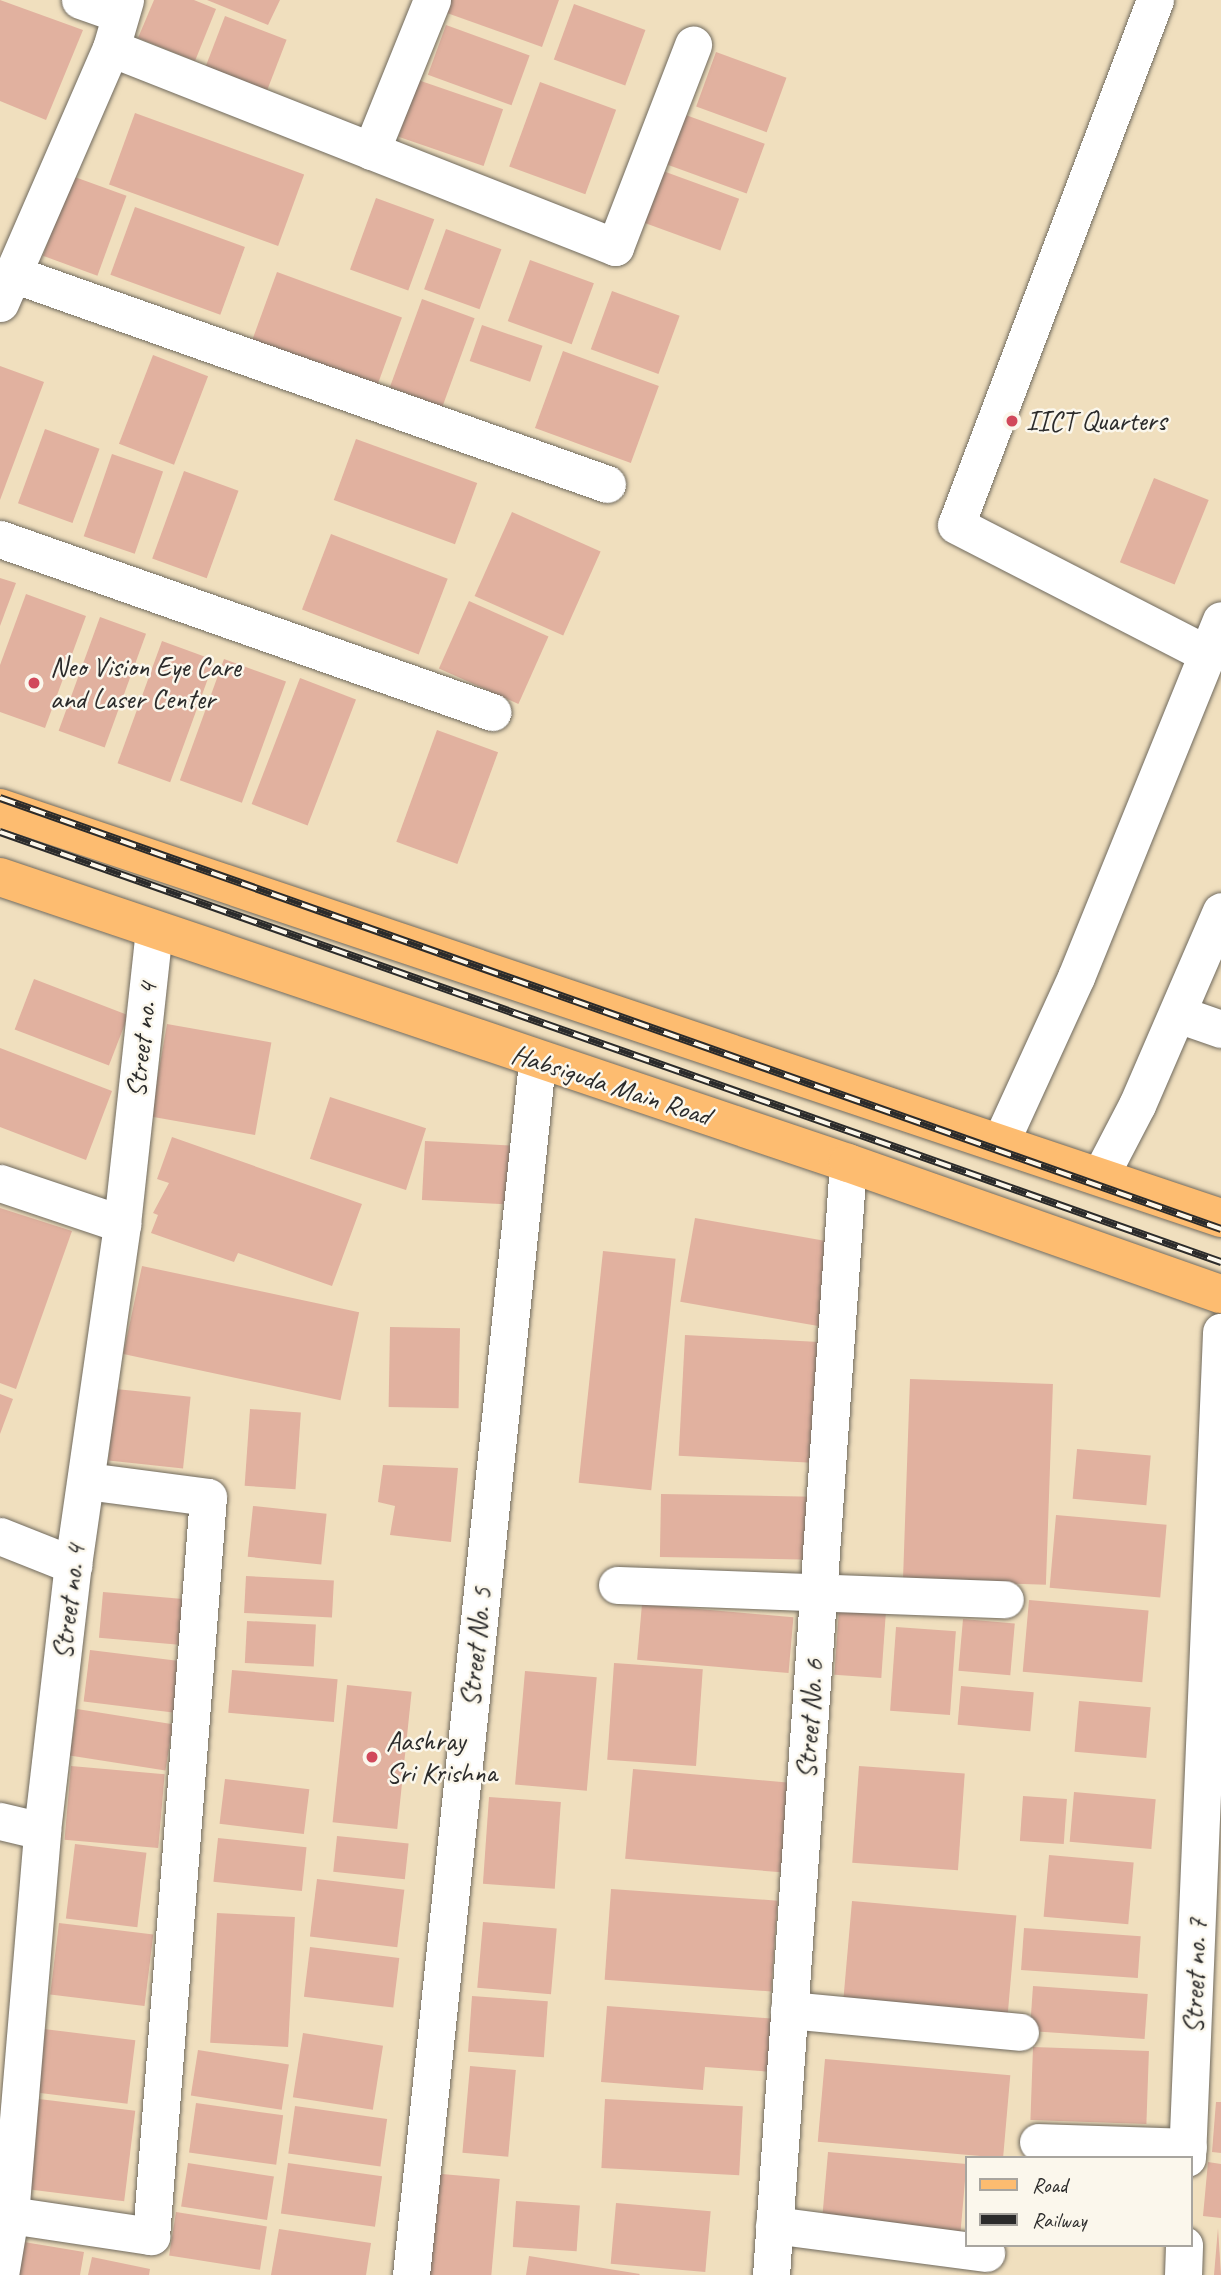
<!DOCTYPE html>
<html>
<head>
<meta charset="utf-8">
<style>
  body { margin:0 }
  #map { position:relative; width:1221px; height:2275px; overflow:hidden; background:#f0dfbe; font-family:Caveat,sans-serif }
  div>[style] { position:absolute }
  .building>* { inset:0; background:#e1b19f; transform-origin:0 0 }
  .roads { filter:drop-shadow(0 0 2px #706a5e) drop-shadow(0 0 2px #706a5e) }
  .minor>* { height:37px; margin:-18.5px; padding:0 18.5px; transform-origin:18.5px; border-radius:18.5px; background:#fff }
  .major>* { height:38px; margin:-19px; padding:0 19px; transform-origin:19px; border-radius:19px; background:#fdbc70 }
  .rail>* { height:8px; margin-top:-4px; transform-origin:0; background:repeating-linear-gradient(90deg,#fbf7ec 0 16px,#2b2b2b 0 32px); box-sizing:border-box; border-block:2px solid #2b2b2b }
  .dots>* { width:19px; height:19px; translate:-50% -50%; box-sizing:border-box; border:4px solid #fbf7ec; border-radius:50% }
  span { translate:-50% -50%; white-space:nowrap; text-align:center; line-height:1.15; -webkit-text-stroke:5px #fbf7ec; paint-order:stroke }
  .poi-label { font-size:28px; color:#2b2b2b }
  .left { translate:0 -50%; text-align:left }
  .street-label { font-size:28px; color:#2b2b2b }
  .legend { position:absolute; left:965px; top:2156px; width:228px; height:91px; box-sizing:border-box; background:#fbf7ec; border:2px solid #a8a59f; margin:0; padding:9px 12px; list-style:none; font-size:21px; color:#2b2b2b }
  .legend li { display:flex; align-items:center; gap:14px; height:35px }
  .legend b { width:35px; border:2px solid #a8a59f }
</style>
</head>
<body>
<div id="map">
  <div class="building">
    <i style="clip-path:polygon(0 0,83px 30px,46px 120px,0 101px)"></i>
    <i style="clip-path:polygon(154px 0,194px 0,216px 9px,195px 61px,138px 38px)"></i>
    <i style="clip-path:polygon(207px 0,280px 0,268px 25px)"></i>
    <i style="clip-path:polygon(451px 0,559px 0,542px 47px,447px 13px)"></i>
    <i style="left:574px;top:4px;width:76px;height:59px;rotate:20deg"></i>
    <i style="left:225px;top:16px;width:66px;height:54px;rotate:21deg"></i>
    <i style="left:446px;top:25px;width:89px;height:53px;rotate:20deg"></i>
    <i style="left:716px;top:52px;width:75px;height:58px;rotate:20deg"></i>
    <i style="left:418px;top:80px;width:90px;height:60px;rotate:19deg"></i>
    <i style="left:540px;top:82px;width:81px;height:90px;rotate:20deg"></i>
    <i style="left:135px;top:113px;width:180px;height:76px;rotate:20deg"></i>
    <i style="left:683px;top:114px;width:87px;height:53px;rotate:20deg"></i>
    <i style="left:663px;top:171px;width:81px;height:55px;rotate:20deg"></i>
    <i style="left:72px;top:176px;width:58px;height:85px;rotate:20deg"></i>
    <i style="left:376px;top:198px;width:62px;height:76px;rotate:20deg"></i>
    <i style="left:135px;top:207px;width:117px;height:72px;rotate:20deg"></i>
    <i style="left:446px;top:229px;width:59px;height:64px;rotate:20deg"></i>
    <i style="left:530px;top:260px;width:68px;height:65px;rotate:20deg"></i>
    <i style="left:277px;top:272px;width:133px;height:80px;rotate:20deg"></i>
    <i style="left:612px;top:291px;width:72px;height:62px;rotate:20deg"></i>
    <i style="left:422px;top:299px;width:56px;height:94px;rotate:20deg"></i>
    <i style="left:482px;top:325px;width:64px;height:38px;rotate:19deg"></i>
    <i style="left:563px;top:351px;width:102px;height:82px;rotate:20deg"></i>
    <i style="left:153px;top:355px;width:59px;height:95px;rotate:21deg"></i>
    <i style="clip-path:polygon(0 366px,44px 382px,0 500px)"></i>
    <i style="left:45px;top:429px;width:58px;height:79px;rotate:20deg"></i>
    <i style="left:356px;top:439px;width:129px;height:65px;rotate:20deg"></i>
    <i style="left:112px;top:454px;width:54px;height:87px;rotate:19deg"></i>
    <i style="left:184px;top:471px;width:58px;height:93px;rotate:20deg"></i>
    <i style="left:1154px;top:478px;width:59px;height:91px;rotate:22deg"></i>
    <i style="left:512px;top:512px;width:97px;height:92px;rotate:24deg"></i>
    <i style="left:331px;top:534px;width:125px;height:81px;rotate:21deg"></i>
    <i style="clip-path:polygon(0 578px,16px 583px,0 626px)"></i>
    <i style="clip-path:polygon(26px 594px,86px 616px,45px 728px,0 712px,0 665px)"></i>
    <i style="left:469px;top:601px;width:87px;height:74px;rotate:24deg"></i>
    <i style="left:100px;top:617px;width:49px;height:121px;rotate:20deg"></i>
    <i style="left:162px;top:641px;width:56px;height:130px;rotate:20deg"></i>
    <i style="left:224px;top:659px;width:66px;height:129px;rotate:20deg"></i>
    <i style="left:300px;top:678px;width:60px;height:135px;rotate:21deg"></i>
    <i style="left:437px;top:730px;width:65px;height:119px;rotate:20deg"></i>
    <i style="left:34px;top:979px;width:101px;height:54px;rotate:21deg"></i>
    <i style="left:167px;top:1024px;width:106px;height:94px;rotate:10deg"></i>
    <i style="clip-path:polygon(0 1048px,112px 1091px,86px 1160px,0 1127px)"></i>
    <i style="left:330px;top:1097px;width:101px;height:65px;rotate:18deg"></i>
    <i style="clip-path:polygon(172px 1137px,362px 1204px,332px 1286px,238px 1253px,234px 1262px,151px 1233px,158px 1215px,153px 1213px,169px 1183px,157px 1179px)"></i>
    <i style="left:425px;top:1141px;width:94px;height:59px;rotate:3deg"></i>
    <i style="clip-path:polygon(0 1208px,72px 1231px,16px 1389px,0 1383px)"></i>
    <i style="left:695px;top:1218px;width:143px;height:85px;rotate:10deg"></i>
    <i style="left:603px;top:1251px;width:73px;height:233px;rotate:6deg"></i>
    <i style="left:142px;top:1266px;width:222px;height:90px;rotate:12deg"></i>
    <i style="left:390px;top:1327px;width:70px;height:80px;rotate:1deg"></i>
    <i style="left:685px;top:1335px;width:139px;height:121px;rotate:3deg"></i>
    <i style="left:910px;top:1379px;width:143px;height:201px;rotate:2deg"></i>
    <i style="left:116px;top:1389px;width:75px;height:72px;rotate:6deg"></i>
    <i style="clip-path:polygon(0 1394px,13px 1399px,0 1434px)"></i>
    <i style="left:250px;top:1409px;width:51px;height:77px;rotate:4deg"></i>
    <i style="left:1077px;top:1449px;width:74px;height:50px;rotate:5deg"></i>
    <i style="clip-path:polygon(383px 1465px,458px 1468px,451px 1542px,390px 1535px,395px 1506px,378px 1502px)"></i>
    <i style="left:661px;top:1494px;width:153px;height:63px;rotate:1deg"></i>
    <i style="left:253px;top:1506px;width:74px;height:51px;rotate:6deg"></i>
    <i style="left:1056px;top:1515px;width:111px;height:73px;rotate:5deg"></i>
    <i style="left:246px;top:1576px;width:88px;height:37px;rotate:3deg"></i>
    <i style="left:103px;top:1592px;width:86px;height:46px;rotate:5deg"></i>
    <i style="left:1029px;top:1600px;width:120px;height:72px;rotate:5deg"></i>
    <i style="left:642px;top:1604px;width:152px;height:56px;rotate:5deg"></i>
    <i style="left:839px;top:1609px;width:47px;height:66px;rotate:4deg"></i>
    <i style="left:963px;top:1619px;width:52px;height:52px;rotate:5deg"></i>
    <i style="left:247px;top:1621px;width:69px;height:42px;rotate:3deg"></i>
    <i style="left:896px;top:1627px;width:60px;height:84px;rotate:4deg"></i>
    <i style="left:90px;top:1650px;width:94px;height:52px;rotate:7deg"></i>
    <i style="left:614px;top:1663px;width:89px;height:97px;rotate:4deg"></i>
    <i style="left:232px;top:1670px;width:106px;height:43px;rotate:5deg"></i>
    <i style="left:525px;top:1671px;width:72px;height:114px;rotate:5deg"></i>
    <i style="left:347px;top:1685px;width:65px;height:138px;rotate:6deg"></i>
    <i style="left:961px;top:1686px;width:73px;height:39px;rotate:5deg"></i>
    <i style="left:1079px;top:1701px;width:72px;height:51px;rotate:5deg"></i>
    <i style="left:77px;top:1709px;width:97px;height:47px;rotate:9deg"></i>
    <i style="left:71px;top:1766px;width:94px;height:74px;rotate:5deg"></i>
    <i style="left:859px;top:1766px;width:106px;height:97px;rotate:4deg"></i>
    <i style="left:633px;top:1769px;width:163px;height:90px;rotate:5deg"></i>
    <i style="left:225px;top:1779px;width:85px;height:45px;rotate:7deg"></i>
    <i style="left:1074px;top:1792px;width:82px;height:50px;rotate:5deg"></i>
    <i style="left:1023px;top:1796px;width:44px;height:45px;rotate:4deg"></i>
    <i style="left:489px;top:1797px;width:72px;height:87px;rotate:4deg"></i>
    <i style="left:337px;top:1836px;width:72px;height:36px;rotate:6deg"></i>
    <i style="left:218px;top:1838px;width:89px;height:44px;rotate:6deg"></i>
    <i style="left:75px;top:1844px;width:72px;height:75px;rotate:7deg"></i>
    <i style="left:1049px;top:1855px;width:85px;height:62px;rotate:5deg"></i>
    <i style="left:317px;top:1879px;width:88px;height:58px;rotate:7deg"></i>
    <i style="left:611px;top:1889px;width:167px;height:91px;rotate:4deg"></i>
    <i style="left:852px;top:1901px;width:165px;height:105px;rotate:5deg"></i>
    <i style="left:217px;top:1913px;width:78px;height:130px;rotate:3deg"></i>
    <i style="left:483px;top:1922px;width:74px;height:66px;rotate:5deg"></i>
    <i style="left:59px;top:1923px;width:95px;height:72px;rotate:7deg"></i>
    <i style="left:1024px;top:1928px;width:117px;height:42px;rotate:4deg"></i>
    <i style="left:310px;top:1947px;width:90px;height:50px;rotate:7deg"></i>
    <i style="left:1033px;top:1986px;width:115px;height:45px;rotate:4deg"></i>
    <i style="left:472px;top:1996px;width:76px;height:56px;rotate:4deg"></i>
    <i style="clip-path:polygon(607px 2006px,777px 2019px,773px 2072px,705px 2067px,703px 2090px,601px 2082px)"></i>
    <i style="left:44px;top:2029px;width:92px;height:64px;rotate:7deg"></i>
    <i style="left:303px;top:2033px;width:81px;height:65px;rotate:9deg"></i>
    <i style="left:1033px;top:2047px;width:116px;height:73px;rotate:2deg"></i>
    <i style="left:198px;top:2050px;width:92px;height:46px;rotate:9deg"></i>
    <i style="left:825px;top:2059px;width:186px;height:83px;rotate:5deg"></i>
    <i style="left:470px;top:2066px;width:46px;height:87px;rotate:5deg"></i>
    <i style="left:39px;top:2099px;width:97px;height:91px;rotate:7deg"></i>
    <i style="left:605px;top:2099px;width:138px;height:69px;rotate:3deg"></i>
    <i style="clip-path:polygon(1216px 2102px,1221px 2102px,1221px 2153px,1212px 2152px)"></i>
    <i style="left:196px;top:2103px;width:88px;height:50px;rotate:8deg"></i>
    <i style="left:295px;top:2106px;width:93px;height:48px;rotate:8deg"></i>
    <i style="left:828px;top:2152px;width:139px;height:77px;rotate:5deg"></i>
    <i style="clip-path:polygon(1208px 2162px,1221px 2164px,1221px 2218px,1203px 2216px)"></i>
    <i style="left:188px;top:2163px;width:87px;height:44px;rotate:9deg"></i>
    <i style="left:288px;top:2163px;width:95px;height:51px;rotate:8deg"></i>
    <i style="left:430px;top:2173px;width:70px;height:102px;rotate:5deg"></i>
    <i style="left:516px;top:2201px;width:64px;height:46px;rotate:4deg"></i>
    <i style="left:616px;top:2203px;width:95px;height:61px;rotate:5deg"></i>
    <i style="left:176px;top:2212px;width:92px;height:44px;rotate:9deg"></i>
    <i style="clip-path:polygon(1218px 2228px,1221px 2275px,1214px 2275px)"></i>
    <i style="clip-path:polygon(279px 2229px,371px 2243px,366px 2275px,271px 2275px)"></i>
    <i style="clip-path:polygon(24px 2242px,84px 2252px,80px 2275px,18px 2275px)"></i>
    <i style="clip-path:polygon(529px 2256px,640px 2274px,639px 2275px,526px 2275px)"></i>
    <i style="clip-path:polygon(92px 2257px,150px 2269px,149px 2275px,88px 2275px)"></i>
  </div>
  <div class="roads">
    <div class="minor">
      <i style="left:80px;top:0;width:42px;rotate:19.3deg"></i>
      <i style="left:1155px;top:0;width:561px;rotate:110.76deg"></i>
      <i style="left:956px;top:525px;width:282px;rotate:27.2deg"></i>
      <i style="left:111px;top:48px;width:542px;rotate:21.55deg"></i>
      <i style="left:615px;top:247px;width:217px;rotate:-68.9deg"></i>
      <i style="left:371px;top:151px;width:163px;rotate:-68deg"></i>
      <i style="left:13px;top:274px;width:630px;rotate:19.47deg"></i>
      <i style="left:0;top:303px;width:278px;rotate:-66.5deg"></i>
      <i style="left:111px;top:48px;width:50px;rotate:-73.7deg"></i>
      <i style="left:0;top:539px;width:522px;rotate:19.37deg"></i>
      <i style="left:1178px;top:1014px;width:46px;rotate:19.2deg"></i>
      <i style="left:1000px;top:1143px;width:183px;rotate:-65.4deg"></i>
      <i style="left:1076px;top:977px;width:385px;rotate:-67.9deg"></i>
      <i style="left:1100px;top:1176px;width:80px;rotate:-62.5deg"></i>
      <i style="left:1137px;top:1105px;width:211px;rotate:-66.6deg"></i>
      <i style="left:0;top:1183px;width:129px;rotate:18.6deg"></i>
      <i style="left:0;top:1536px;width:79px;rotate:21.7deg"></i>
      <i style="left:617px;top:1585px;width:388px;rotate:2.1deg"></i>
      <i style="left:0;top:1821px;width:43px;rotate:13.4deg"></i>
      <i style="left:789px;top:2010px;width:232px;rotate:5.4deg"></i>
      <i style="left:1038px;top:2142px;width:150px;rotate:1.9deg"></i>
      <i style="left:1187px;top:2158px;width:827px;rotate:-87.64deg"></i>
      <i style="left:10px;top:2215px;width:143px;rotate:8.5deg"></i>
      <i style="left:151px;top:2236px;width:741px;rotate:-85.59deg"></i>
      <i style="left:208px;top:1497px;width:122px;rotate:-172.5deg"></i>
      <i style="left:774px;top:2225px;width:214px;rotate:7.5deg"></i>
      <i style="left:0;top:2275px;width:61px;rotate:-80.5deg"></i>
      <i style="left:10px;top:2215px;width:385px;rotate:-85.2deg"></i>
      <i style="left:42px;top:1831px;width:268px;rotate:-83.4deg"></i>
      <i style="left:73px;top:1565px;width:345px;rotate:-81.8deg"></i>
      <i style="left:122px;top:1224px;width:296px;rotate:-83.8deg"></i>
      <i style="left:411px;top:2275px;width:1221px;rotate:-84.07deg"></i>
      <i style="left:771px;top:2275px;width:1115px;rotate:-86.04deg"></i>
      <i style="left:1183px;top:2275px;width:30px;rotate:-88deg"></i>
    </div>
    <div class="major">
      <i style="left:0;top:808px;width:1288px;rotate:18.56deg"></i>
      <i style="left:0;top:877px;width:895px;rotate:18.64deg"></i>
      <i style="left:848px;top:1163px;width:395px;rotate:19.4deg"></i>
    </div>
  </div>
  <div class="rail">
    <i style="left:0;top:798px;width:1295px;rotate:19.44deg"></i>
    <i style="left:0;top:832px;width:1295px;rotate:19.4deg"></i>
  </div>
  <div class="dots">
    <i style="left:1012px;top:421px;background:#d1495b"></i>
    <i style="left:34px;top:683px;background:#d1495b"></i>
    <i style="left:372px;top:1757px;background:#d1495b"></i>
  </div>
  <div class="poi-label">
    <span class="left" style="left:1026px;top:421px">IICT Quarters</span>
    <span class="left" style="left:50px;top:683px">Neo Vision Eye Care<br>and Laser Center</span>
    <span class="left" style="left:386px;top:1757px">Aashray<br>Sri Krishna</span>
  </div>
  <div class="street-label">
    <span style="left:142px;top:1040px;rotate:-84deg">Street no. 4</span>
    <span style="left:611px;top:1085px;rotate:18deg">Habsiguda Main Road</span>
    <span style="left:69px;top:1602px;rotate:-83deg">Street no. 4</span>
    <span style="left:476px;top:1647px;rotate:-84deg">Street No. 5</span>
    <span style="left:810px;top:1719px;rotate:-86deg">Street No. 6</span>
    <span style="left:1195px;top:1976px;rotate:-88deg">Street no. 7</span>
  </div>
  <ul class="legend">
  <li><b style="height:9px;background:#fdbc70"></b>Road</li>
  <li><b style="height:9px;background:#2b2b2b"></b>Railway</li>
  </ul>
</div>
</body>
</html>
